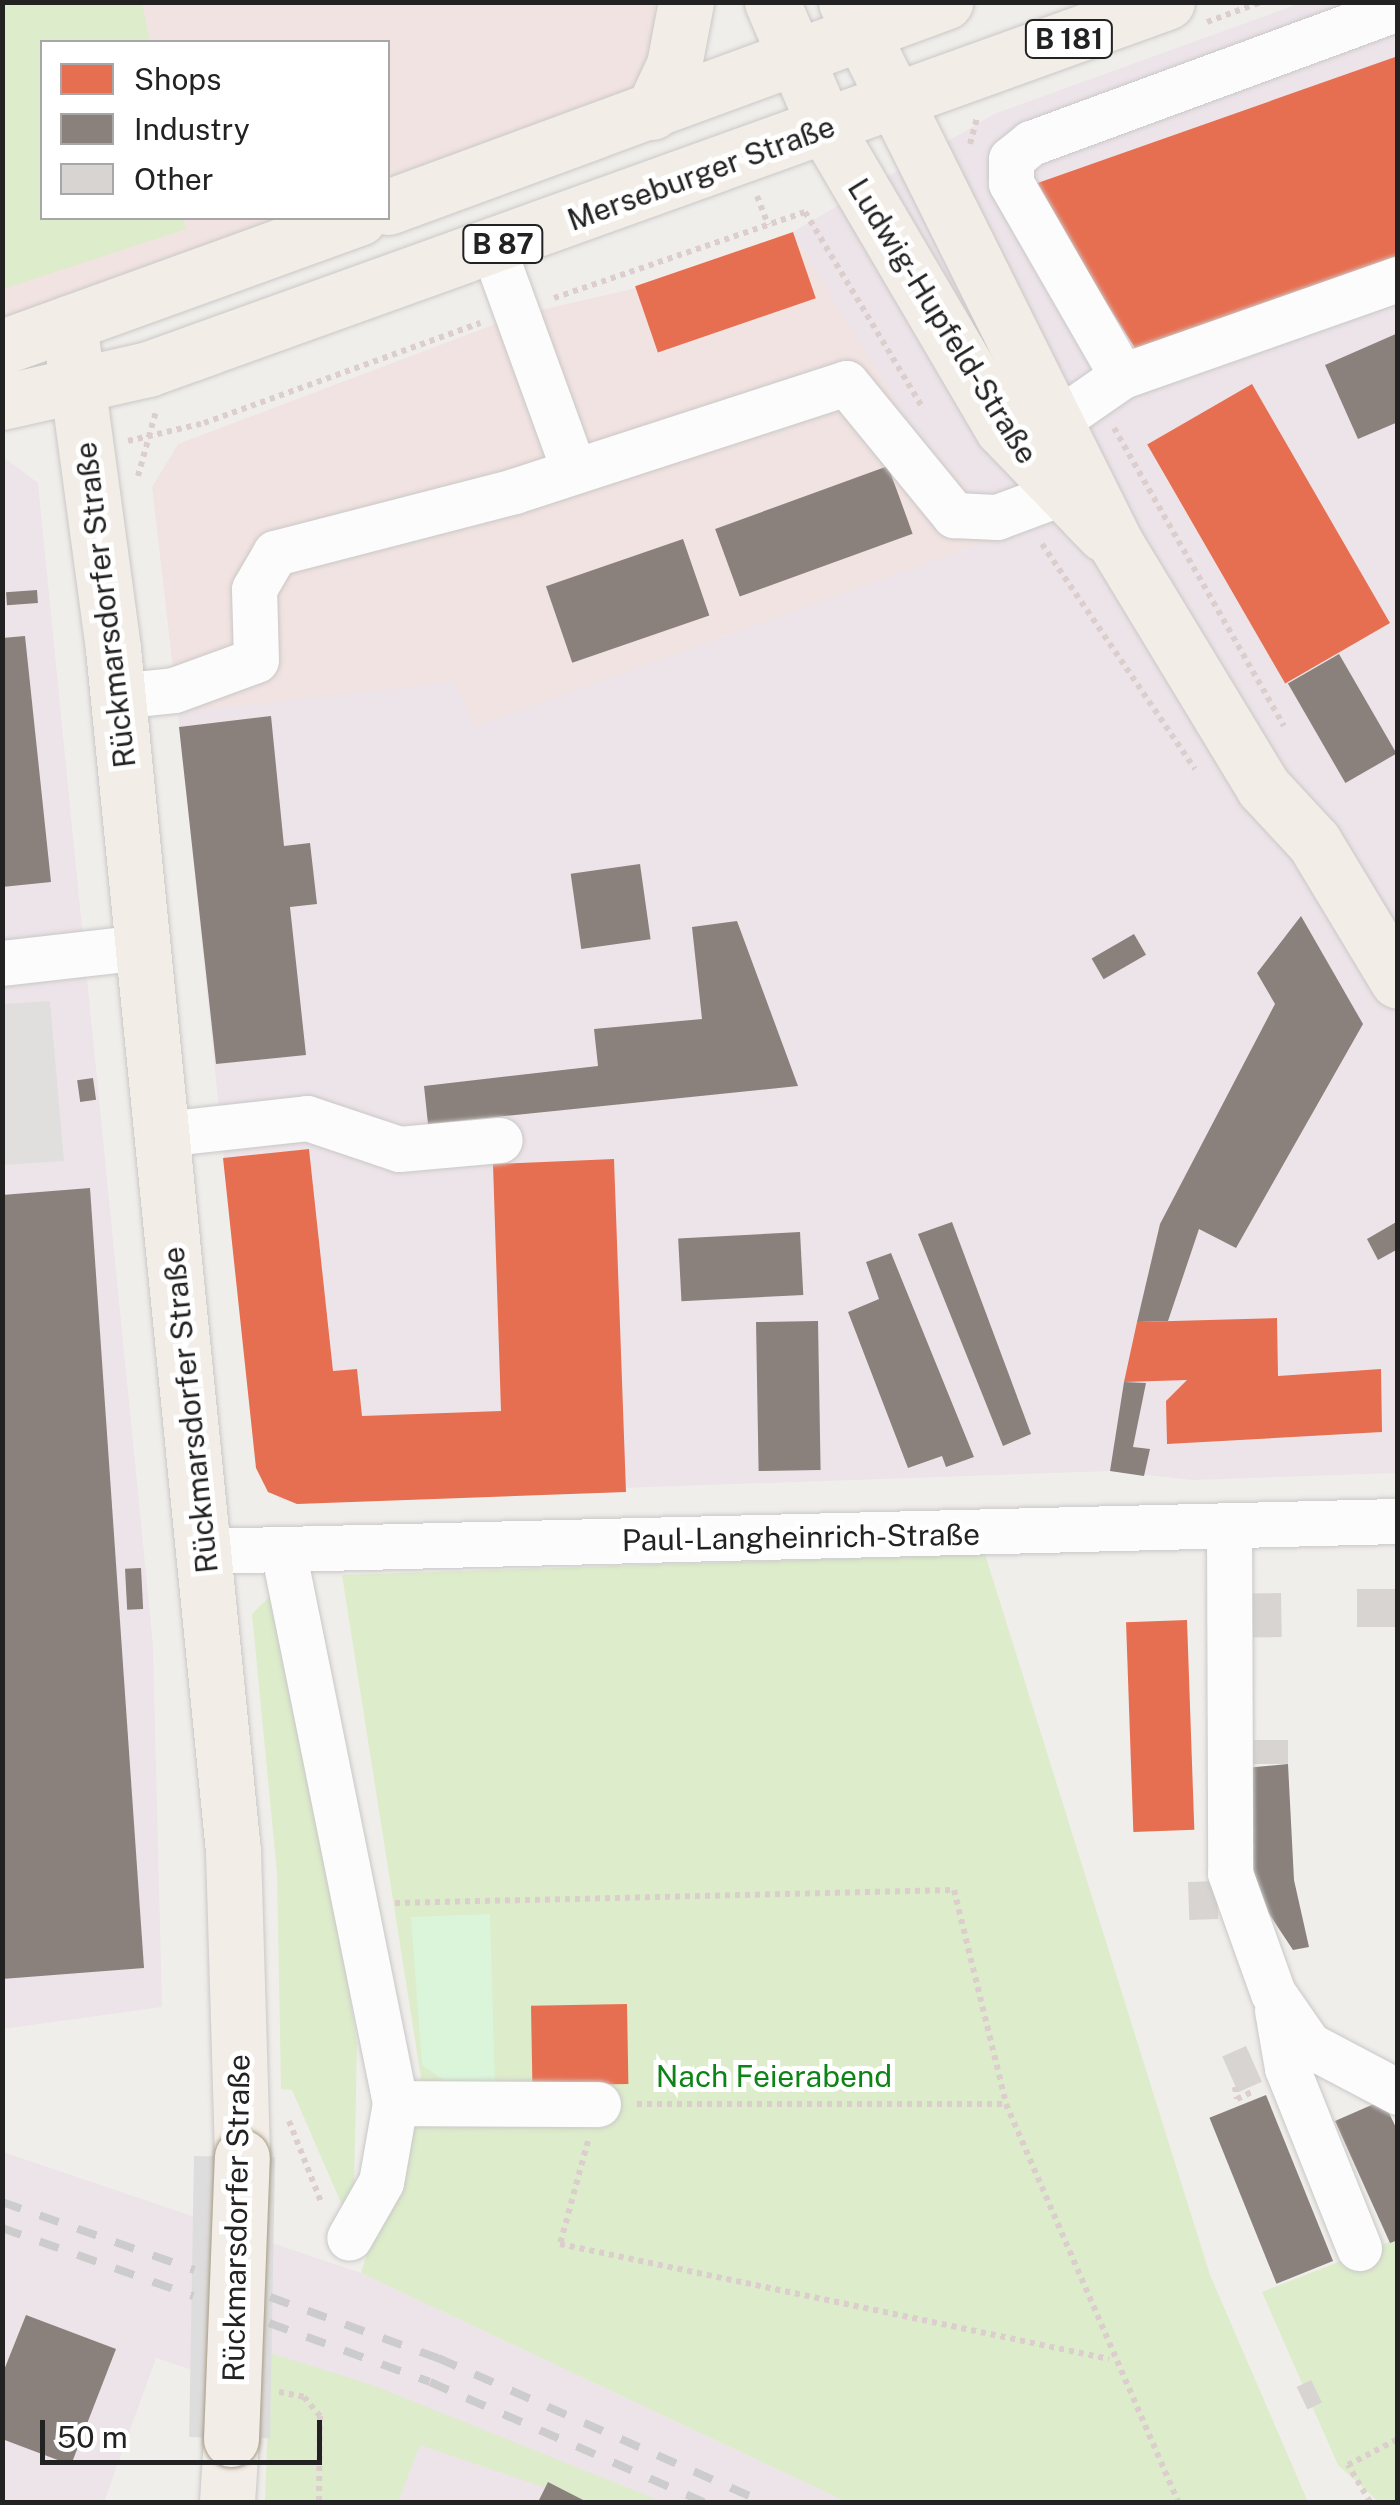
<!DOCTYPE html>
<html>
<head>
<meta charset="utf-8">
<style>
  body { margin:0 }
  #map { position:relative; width:1400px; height:2505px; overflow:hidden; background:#f0eeeb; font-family:"Public Sans",sans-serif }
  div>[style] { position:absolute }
  .commercial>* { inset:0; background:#f1e3e1 }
  .industrial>* { inset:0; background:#ede4e9 }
  .grass>* { inset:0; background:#ddeccb }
  .park>* { inset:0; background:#daf5da }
  .parking>* { inset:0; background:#e0dfde }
  .pier>* { inset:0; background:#dedddd; transform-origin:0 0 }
  .shops>* { inset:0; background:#e76f51; transform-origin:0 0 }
  .industry>* { inset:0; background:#8a817c; transform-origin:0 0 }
  .building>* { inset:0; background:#d7d4d2; transform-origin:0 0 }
  .path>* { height:6px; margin-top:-3px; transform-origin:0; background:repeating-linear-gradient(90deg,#dccecd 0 5px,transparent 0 10px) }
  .roads { filter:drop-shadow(0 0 2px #c9c8c7) drop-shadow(0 0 2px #c9c8c7) }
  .minor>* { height:45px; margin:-22.5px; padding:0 22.5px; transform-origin:22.5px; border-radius:22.5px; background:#fdfcfc }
  .major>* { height:55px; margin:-27.5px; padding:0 27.5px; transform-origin:27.5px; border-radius:27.5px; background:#f3ede7 }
  .rail>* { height:8px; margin-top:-4px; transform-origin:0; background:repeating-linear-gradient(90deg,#ccc 0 20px,transparent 0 40px) }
  .bridges { filter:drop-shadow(0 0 2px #a79c86) drop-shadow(0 0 2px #a79c86) }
  .major-bridge>* { height:55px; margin:-27.5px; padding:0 27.5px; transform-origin:27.5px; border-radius:27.5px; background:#f3ede7 }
  span { translate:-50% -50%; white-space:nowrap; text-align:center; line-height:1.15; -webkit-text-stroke:10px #fff; paint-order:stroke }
  .shield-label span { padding:2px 8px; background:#fff; border:2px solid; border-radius:8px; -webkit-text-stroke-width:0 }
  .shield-label { font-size:28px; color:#222; font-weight:700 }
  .street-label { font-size:30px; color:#222 }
  .park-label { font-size:30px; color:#0c8416 }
  .frame { position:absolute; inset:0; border:5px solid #222; pointer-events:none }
  .legend { position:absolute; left:40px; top:40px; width:350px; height:180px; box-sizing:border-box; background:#fff; border:2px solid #a7a7a7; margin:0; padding:12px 18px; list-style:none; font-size:30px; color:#222 }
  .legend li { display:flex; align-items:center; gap:20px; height:50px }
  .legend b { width:50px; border:2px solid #a7a7a7 }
  .scale { position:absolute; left:40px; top:2420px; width:282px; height:45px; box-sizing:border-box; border:5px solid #222; border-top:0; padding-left:12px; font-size:30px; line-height:35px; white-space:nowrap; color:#222; -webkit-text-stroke:8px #fff; paint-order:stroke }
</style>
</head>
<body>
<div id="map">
  <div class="commercial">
    <i style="clip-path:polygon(2px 3px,655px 3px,653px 88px,388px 191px,388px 42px,42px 42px,42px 218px,312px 218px,3px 326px)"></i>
    <i style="clip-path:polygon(793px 232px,912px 429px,1011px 533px,476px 726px,178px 712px,152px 487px,178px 444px,519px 315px,636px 288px)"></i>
  </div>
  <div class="industrial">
    <i style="clip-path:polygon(1301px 3px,1397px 3px,1397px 1473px,1193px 1480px,1110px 1471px,280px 1500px,256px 1468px,178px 712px,455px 682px,476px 726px,1010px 533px,912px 429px,793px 232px,994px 114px)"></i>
    <i style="clip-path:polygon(2px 456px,38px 483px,153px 1644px,162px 2007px,3px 2029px)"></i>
    <i style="clip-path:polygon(3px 2152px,361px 2273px,847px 2502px,398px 2502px,419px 2445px,156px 2358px,104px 2502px,3px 2502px)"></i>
  </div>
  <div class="grass">
    <i style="clip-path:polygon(2px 3px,142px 3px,150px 42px,42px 42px,42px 218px,183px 218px,186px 229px,3px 289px)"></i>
    <i style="clip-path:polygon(985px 1554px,1210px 2275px,1308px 2502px,847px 2502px,361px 2273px,421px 2078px,342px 1575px)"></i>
    <i style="clip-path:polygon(273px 1593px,328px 1850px,357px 2043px,354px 2189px,345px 2212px,292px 2090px,281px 2089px,277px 1873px,252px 1614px)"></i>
    <i style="clip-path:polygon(1397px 2239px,1397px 2502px,1379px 2502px,1338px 2465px,1262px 2292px)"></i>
    <i style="clip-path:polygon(270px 2353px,372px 2385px,663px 2502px,587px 2502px,420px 2445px,398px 2502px,265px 2502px)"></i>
  </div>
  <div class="park">
    <i style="clip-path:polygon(490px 1914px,495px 2086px,454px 2087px,422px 2065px,411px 1917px)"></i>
  </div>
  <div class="parking">
    <i style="clip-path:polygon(50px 1001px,64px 1161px,3px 1165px,3px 1004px)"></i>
  </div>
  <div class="pier">
    <i style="left:194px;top:2156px;width:81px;height:281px;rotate:1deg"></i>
  </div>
  <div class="shops">
    <i style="clip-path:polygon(1398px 56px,1398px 260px,1138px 353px,1032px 185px)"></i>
    <i style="left:793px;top:232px;width:70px;height:167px;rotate:71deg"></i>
    <i style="left:1252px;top:384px;width:276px;height:121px;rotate:60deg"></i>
    <i style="clip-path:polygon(309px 1149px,333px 1371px,357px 1369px,362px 1416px,501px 1411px,493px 1164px,614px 1159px,626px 1492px,297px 1504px,268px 1492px,256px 1468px,223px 1158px)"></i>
    <i style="clip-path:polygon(1277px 1318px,1278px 1376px,1381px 1369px,1382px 1432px,1167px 1444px,1166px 1401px,1187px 1380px,1124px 1382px,1137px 1322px)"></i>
    <i style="left:1187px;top:1620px;width:210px;height:61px;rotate:88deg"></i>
    <i style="left:627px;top:2004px;width:80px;height:96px;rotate:89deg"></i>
  </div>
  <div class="industry">
    <i style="clip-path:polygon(1398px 333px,1398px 422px,1358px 439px,1325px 365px)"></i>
    <i style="left:888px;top:466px;width:72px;height:184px;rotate:70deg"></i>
    <i style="left:683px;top:539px;width:81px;height:145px;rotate:71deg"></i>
    <i style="left:37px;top:590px;width:13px;height:31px;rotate:86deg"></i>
    <i style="clip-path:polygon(25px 636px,51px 882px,2px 887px,2px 638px)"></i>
    <i style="left:1339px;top:654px;width:115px;height:59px;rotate:60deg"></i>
    <i style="clip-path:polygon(271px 716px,284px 846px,310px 843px,317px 904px,290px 907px,306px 1055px,216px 1064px,179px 727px)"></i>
    <i style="left:640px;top:864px;width:76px;height:70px;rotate:82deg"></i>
    <i style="clip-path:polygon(1301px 916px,1363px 1024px,1236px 1248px,1199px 1229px,1168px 1321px,1137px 1322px,1160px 1224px,1275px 1004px,1257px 973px)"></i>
    <i style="clip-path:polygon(737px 921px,798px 1086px,428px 1124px,424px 1086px,598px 1066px,594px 1029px,702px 1019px,692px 927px)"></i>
    <i style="left:1134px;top:934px;width:24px;height:49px;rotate:60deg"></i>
    <i style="left:93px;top:1078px;width:22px;height:16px;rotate:82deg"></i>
    <i style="clip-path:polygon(90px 1188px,144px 1968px,2px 1979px,2px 1195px)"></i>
    <i style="clip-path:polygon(1398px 1221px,1398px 1249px,1378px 1260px,1367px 1239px)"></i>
    <i style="clip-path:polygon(952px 1222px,1031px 1434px,1003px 1446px,918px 1234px)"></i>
    <i style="left:800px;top:1232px;width:63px;height:122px;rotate:87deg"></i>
    <i style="clip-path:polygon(891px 1253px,974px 1457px,946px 1467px,942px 1456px,908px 1468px,848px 1312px,879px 1299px,866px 1262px)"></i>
    <i style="left:818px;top:1321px;width:149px;height:62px;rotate:89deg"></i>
    <i style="clip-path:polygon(1124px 1382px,1146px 1383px,1133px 1447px,1150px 1449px,1144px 1476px,1110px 1471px)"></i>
    <i style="left:141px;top:1568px;width:41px;height:16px;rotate:87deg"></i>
    <i style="clip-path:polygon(1288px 1764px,1294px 1880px,1309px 1947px,1293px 1950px,1250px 1885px,1245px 1768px)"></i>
    <i style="left:1266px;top:2095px;width:179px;height:61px;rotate:68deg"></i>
    <i style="clip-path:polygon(1383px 2100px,1398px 2132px,1398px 2240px,1390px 2243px,1335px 2121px)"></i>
    <i style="clip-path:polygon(26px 2315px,116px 2349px,71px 2465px,2px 2439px,2px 2375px)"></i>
    <i style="clip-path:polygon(548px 2482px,587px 2502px,538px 2502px)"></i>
  </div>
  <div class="building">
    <i style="left:1398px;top:1589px;width:38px;height:41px;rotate:90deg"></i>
    <i style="left:1281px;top:1593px;width:44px;height:31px;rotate:89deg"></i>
    <i style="left:1288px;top:1740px;width:24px;height:43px;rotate:90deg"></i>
    <i style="left:1217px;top:1881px;width:38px;height:29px;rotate:88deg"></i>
    <i style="left:1246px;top:2046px;width:39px;height:26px;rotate:66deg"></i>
    <i style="left:1311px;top:2380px;width:25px;height:16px;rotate:64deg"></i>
  </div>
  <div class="path">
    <i style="left:1207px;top:22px;width:58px;rotate:-20.3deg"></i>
    <i style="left:970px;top:144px;width:27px;rotate:-75deg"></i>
    <i style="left:757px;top:196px;width:31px;rotate:69deg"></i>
    <i style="left:554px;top:298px;width:265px;rotate:-18.9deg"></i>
    <i style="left:805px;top:212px;width:227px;rotate:59deg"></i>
    <i style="left:1114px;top:428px;width:343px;rotate:60.3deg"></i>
    <i style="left:128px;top:441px;width:78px;rotate:-13.3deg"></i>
    <i style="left:204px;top:423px;width:294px;rotate:-19.9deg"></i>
    <i style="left:138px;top:476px;width:67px;rotate:-74.5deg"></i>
    <i style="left:1042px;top:544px;width:272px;rotate:55.8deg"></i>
    <i style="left:395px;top:1903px;width:559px;rotate:-1.33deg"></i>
    <i style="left:954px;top:1890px;width:220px;rotate:76.3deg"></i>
    <i style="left:1006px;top:2104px;width:434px;rotate:66.6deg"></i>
    <i style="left:1235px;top:2087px;width:12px;rotate:81deg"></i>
    <i style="left:1237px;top:2099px;width:17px;rotate:-25deg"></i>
    <i style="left:637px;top:2104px;width:369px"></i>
    <i style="left:289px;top:2121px;width:87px;rotate:68.4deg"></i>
    <i style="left:588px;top:2141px;width:107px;rotate:105.2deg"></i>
    <i style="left:560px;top:2244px;width:561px;rotate:11.83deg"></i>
    <i style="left:279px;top:2392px;width:25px;rotate:11deg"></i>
    <i style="left:304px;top:2397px;width:25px;rotate:50deg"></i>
    <i style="left:320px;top:2416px;width:86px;rotate:90.7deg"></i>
    <i style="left:1370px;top:2502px;width:43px;rotate:-120.7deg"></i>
    <i style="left:1348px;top:2465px;width:56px;rotate:-27.5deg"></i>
  </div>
  <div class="roads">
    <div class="minor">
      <i style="left:493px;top:248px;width:237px;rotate:70deg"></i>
      <i style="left:1122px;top:376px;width:293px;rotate:-19.4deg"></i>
      <i style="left:1057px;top:421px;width:79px;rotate:-34.7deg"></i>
      <i style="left:1122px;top:376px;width:223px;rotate:-119.9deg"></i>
      <i style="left:1011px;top:183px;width:24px;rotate:-90deg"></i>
      <i style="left:1011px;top:159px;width:26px;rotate:-39deg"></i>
      <i style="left:1031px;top:143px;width:391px;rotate:-20.2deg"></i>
      <i style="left:117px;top:696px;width:57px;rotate:-6deg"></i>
      <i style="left:174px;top:690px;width:87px;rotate:-20.1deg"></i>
      <i style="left:256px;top:660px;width:71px;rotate:-91.6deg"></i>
      <i style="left:254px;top:589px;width:42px;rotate:-59.7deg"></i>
      <i style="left:275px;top:553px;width:247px;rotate:-14.5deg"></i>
      <i style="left:514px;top:491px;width:349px;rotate:-18deg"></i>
      <i style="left:846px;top:383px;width:171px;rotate:50.7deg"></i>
      <i style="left:954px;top:515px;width:43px;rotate:2.7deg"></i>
      <i style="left:997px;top:517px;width:66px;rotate:-20.4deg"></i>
      <i style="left:2px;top:963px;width:142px;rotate:-6.5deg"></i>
      <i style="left:163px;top:1134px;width:145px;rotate:-6.3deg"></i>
      <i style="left:307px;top:1118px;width:97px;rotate:18.6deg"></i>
      <i style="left:399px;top:1149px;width:101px;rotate:-5.1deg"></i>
      <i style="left:1229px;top:1526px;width:347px;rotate:89.8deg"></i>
      <i style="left:1230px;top:1873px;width:127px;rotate:70.3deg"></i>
      <i style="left:1273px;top:1993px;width:63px;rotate:55.3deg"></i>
      <i style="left:1309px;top:2045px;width:101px;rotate:27.8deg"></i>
      <i style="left:283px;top:1550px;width:564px;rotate:78.55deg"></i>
      <i style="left:395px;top:2103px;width:80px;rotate:100deg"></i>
      <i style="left:381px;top:2182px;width:64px;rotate:119.7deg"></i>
      <i style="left:204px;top:1551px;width:1194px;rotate:-1.44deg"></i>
      <i style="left:1277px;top:2010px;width:59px;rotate:80.2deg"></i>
      <i style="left:1287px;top:2068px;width:194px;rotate:68.2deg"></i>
      <i style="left:395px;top:2103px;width:203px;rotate:0.3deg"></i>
    </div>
    <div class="major">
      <i style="left:772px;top:2px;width:137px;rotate:66.8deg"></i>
      <i style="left:826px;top:128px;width:348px;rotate:59.6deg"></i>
      <i style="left:1002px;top:428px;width:147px;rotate:46.1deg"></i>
      <i style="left:846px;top:2px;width:606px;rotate:63.52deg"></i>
      <i style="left:1116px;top:544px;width:284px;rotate:58.8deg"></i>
      <i style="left:1263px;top:787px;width:75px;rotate:47.2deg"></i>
      <i style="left:1314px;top:842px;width:162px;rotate:58.9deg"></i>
      <i style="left:652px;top:112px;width:52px;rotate:-64.9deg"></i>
      <i style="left:674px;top:65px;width:64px;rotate:-79.2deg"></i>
      <i style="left:388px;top:207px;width:594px;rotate:-20.21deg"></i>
      <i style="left:69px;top:323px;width:329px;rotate:82.3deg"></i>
      <i style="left:113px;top:649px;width:1208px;rotate:84.3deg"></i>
      <i style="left:233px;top:1851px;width:306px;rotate:88.3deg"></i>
      <i style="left:2px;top:347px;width:380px;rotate:-19.9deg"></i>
      <i style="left:2px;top:402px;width:150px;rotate:-12.7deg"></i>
      <i style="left:148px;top:369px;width:1083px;rotate:-19.81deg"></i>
      <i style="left:227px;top:2502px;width:63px;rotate:-86.4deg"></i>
    </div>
  </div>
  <div class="rail">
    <i style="left:2px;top:2202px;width:204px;rotate:19.5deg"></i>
    <i style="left:2px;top:2228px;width:203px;rotate:19.6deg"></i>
    <i style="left:270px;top:2297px;width:179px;rotate:20deg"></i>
    <i style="left:438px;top:2358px;width:355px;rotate:23.9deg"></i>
    <i style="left:269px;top:2323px;width:171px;rotate:20.1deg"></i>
    <i style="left:430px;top:2382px;width:299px;rotate:23.7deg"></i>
  </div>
  <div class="bridges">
    <div class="major-bridge">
      <i style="left:231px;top:2439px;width:282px;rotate:-87.8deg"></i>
    </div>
  </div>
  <div class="shield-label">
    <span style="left:1069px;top:39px">B 181</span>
    <span style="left:503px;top:244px">B 87</span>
  </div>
  <div class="street-label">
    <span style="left:701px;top:173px;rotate:-20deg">Merseburger Straße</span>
    <span style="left:943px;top:321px;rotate:58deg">Ludwig-Hupfeld-Straße</span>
    <span style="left:105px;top:605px;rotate:-97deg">Rückmarsdorfer Straße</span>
    <span style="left:190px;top:1410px;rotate:-96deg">Rückmarsdorfer Straße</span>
    <span style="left:801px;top:1537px;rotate:-1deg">Paul-Langheinrich-Straße</span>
    <span style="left:236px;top:2218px;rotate:-89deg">Rückmarsdorfer Straße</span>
  </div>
  <div class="park-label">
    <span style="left:774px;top:2076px">Nach Feierabend</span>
  </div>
  <div class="frame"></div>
  <ul class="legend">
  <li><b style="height:28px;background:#e76f51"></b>Shops</li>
  <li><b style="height:28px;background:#8a817c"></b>Industry</li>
  <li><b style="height:28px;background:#d7d4d2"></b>Other</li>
  </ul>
  <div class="scale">50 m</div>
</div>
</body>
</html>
